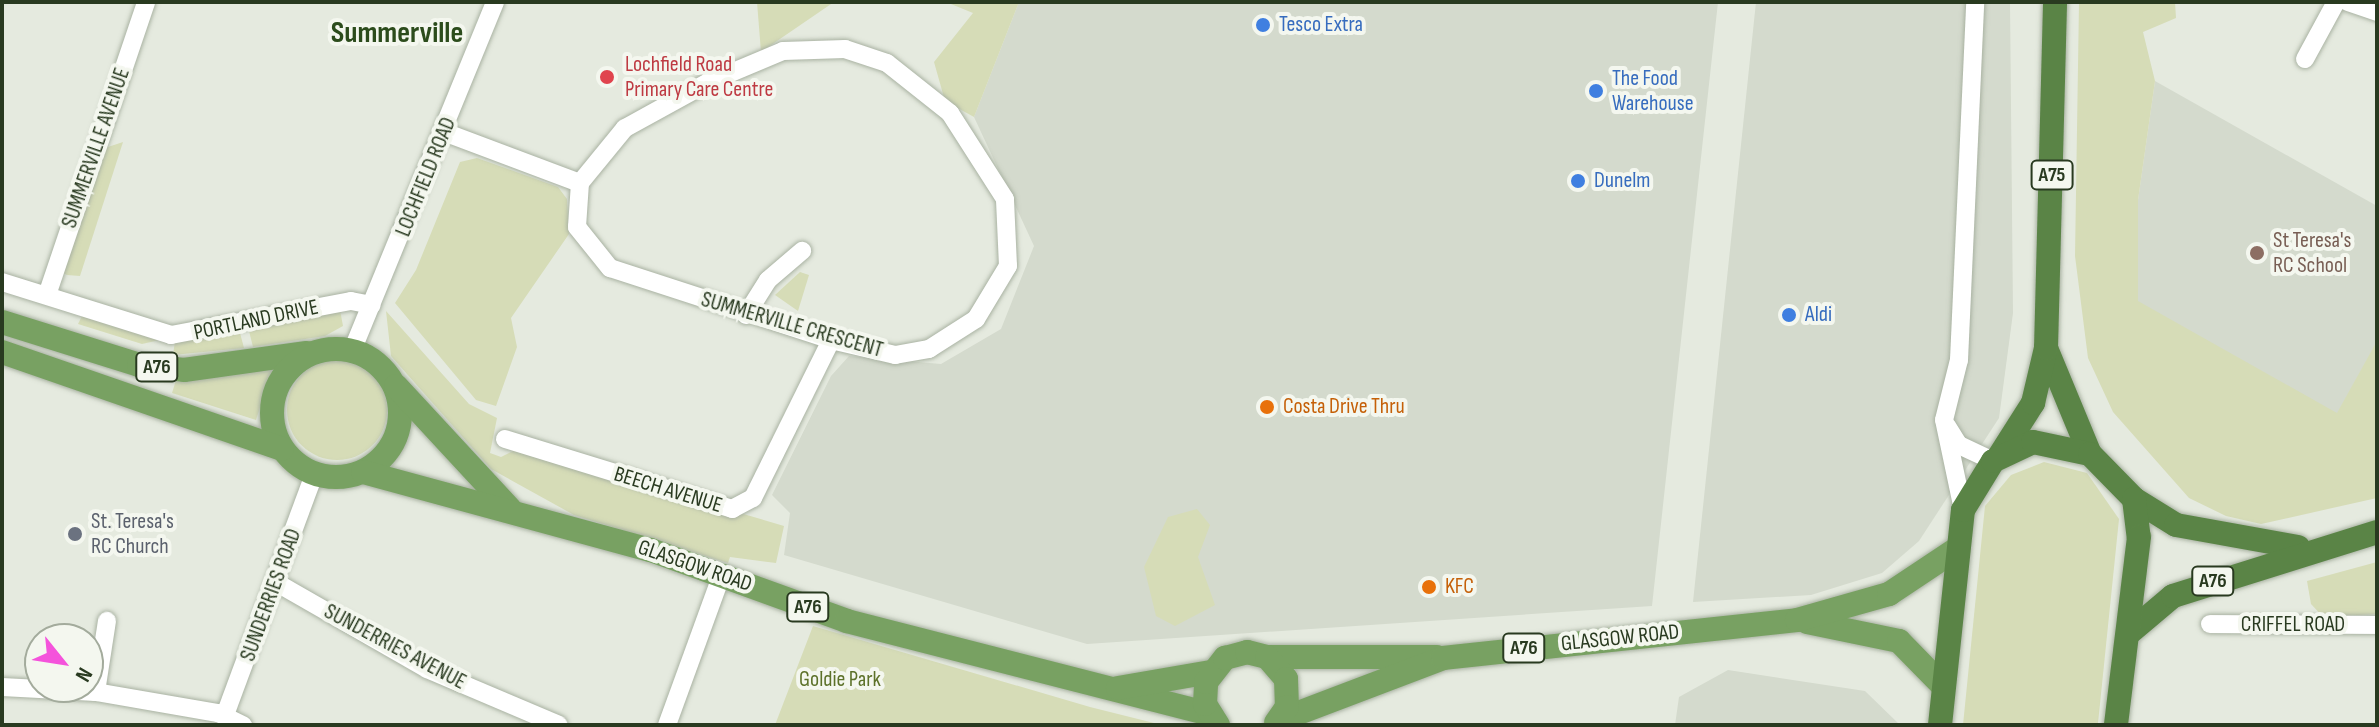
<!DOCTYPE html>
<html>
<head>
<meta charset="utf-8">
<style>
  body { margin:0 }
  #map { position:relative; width:2379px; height:727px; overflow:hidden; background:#e5eadf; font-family:"Sofia Sans Condensed",sans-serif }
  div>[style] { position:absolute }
  .built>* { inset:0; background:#d4dacd }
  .green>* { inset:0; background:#d6dcb7 }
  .round { border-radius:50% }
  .roads { filter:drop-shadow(0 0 2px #a9b2a2) drop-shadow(0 0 2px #a9b2a2) }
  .minor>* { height:18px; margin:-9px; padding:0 9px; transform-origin:9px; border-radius:9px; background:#fff }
  .primary>* { height:24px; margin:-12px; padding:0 12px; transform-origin:12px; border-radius:12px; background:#78a162 }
  .primary>.ring { margin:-12px; padding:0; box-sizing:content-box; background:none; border:24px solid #78a162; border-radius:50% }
  .trunk>* { height:24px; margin:-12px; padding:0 12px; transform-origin:12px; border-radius:12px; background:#5a8446 }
  .dots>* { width:22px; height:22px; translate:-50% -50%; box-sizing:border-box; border:4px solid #f4f7ef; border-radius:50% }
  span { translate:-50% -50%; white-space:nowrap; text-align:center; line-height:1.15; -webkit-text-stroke:8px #f4f7ef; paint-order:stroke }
  .shield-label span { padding:2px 6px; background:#f4f7ef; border:2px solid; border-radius:6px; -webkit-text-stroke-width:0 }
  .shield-label { font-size:20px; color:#293a20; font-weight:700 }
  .shop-label { font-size:22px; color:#366cbe }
  .left { translate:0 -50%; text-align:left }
  .health-label { font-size:22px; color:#be3a42 }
  .street-label { font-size:22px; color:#293a20 }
  .education-label { font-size:22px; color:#785e54 }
  .food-label { font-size:22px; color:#c56008 }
  .worship-label { font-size:22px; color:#5b616d }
  .park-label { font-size:22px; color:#5c7129 }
  .district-label { font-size:30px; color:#2c4c1c; font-weight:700 }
  .frame { position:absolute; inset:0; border:4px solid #293a20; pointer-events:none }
  .north { position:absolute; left:24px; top:623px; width:80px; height:80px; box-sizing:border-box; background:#f4f7ef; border:2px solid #a3ab9c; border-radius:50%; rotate:120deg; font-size:22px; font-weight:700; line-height:32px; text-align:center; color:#293a20 }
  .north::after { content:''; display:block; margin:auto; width:28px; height:36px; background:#f453db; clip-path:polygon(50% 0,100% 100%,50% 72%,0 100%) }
</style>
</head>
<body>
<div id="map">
  <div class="built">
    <i style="clip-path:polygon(1019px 2px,1718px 2px,1652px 606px,1087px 644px,784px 555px,790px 513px,772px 495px,831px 376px,849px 356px,941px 364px,1001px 329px,1034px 246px,974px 117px)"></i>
    <i style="clip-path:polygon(1756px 2px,2010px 2px,2013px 313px,1999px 418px,1919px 541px,1882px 573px,1811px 595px,1693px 602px)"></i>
    <i style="clip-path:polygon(2155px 81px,2377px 206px,2377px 467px,2138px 319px,2138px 200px)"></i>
    <i style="clip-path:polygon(1728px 670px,1865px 691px,1900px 725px,1675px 725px,1679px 697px)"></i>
  </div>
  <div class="green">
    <i style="clip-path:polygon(757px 2px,834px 2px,761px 52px)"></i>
    <i style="clip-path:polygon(946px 2px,1019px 2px,974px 117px,945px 101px,934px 62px,973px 13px)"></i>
    <i style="clip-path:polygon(2079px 2px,2175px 2px,2176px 18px,2143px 32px,2155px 81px,2138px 200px,2138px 301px,2337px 413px,2377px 341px,2377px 498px,2261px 524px,2226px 516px,2189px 498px,2113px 412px,2088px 358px,2075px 256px)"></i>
    <i style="clip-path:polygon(123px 142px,80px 276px,67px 275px,61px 272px,105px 148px)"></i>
    <i style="clip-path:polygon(477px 158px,558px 187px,567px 199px,569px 234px,511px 318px,517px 347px,496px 406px,476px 400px,395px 303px,416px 270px,460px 162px)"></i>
    <i style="clip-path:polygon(800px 272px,809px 275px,798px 311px,775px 295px)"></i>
    <i style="clip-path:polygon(340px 310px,343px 326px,325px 336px,253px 347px,249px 331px)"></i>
    <i style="clip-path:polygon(386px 311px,469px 404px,497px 418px,490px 453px,501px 457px,519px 448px,784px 526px,776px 563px,730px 557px,728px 563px,574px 515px,491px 469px,391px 356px)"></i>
    <i style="clip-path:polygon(82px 316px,164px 339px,142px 344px,78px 324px)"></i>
    <i style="clip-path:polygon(240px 333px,244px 348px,173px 355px,175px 341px)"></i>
    <i class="round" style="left:287px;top:360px;width:100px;height:100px"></i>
    <i style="clip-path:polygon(272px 370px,256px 420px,172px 393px,177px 377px)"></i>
    <i style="clip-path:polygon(2044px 462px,2087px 473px,2119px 519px,2098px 723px,1963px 725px,1985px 506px,2011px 475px)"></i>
    <i style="clip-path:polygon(1197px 509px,1210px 525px,1198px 557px,1215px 605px,1175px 626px,1156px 616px,1144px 567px,1168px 517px)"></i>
    <i style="clip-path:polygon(2377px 562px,2377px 614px,2323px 617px,2311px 604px,2307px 581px)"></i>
    <i style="clip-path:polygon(813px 626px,1090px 707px,1162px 725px,775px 725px)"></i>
  </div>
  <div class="roads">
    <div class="minor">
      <i style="left:2348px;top:2px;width:31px;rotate:19deg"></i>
      <i style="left:2305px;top:59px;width:65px;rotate:-61.5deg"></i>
      <i style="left:444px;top:132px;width:145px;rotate:20.6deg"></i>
      <i style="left:580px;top:183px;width:44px;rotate:93.9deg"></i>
      <i style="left:577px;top:227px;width:53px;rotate:51.2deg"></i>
      <i style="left:610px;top:268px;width:232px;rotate:18deg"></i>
      <i style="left:831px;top:340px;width:66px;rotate:13.2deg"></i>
      <i style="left:895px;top:355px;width:35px;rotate:-10deg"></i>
      <i style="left:929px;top:349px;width:56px;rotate:-32.6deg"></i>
      <i style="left:976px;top:319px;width:62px;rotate:-58.9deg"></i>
      <i style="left:1008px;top:266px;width:67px;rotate:-92.6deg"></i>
      <i style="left:1005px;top:199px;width:102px;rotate:-122.6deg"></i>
      <i style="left:950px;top:113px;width:80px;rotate:-141.6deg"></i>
      <i style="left:887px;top:63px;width:44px;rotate:-161.6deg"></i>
      <i style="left:845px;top:49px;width:62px;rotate:178.2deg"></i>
      <i style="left:783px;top:51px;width:82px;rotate:157.2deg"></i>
      <i style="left:707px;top:83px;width:94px;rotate:151.2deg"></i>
      <i style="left:625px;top:128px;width:71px;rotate:129.3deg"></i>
      <i style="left:2px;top:282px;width:177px;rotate:17.4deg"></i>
      <i style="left:171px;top:335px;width:183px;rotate:-10.7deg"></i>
      <i style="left:351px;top:301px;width:21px;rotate:11deg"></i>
      <i style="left:47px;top:295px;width:309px;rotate:-71.3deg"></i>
      <i style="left:746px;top:315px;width:41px;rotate:-57.8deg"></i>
      <i style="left:768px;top:280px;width:45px;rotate:-40.5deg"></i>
      <i style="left:352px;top:351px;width:377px;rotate:-67.7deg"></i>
      <i style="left:1947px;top:426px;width:22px;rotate:58deg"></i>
      <i style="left:1959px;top:445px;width:38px;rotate:25deg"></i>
      <i style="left:505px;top:439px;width:238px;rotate:17.1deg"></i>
      <i style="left:732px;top:509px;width:24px;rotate:-28deg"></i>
      <i style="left:753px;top:498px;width:176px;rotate:-63.7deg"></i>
      <i style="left:1963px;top:510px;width:92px;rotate:-101.9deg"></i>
      <i style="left:1944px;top:420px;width:62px;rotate:-76deg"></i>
      <i style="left:1959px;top:360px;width:358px;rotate:-87.4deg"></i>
      <i style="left:277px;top:583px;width:173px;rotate:29.8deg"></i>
      <i style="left:427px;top:669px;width:143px;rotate:23deg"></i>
      <i style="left:2210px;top:624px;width:167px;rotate:0.3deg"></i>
      <i style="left:2px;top:687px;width:94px;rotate:3deg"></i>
      <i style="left:96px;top:692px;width:124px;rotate:9.8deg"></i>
      <i style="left:218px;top:713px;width:28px;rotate:26deg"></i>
      <i style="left:96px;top:692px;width:72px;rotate:-81.2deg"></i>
      <i style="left:225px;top:715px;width:257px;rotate:-69.7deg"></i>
      <i style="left:667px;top:725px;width:161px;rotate:-70deg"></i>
    </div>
    <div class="primary">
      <i style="left:2px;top:322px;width:144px;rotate:17.4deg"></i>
      <i style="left:139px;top:365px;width:45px;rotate:6.3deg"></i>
      <i style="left:184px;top:370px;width:124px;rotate:-7.9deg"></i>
      <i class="ring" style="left:272px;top:349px;width:104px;height:104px"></i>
      <i style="left:2px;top:352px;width:296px;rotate:19.1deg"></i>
      <i style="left:396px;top:386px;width:168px;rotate:47.2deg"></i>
      <i style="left:363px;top:472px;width:298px;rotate:15.2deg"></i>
      <i style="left:651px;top:550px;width:208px;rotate:19.9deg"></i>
      <i style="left:847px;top:621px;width:374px;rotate:14.4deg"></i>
      <i style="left:1807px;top:622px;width:94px;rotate:11.7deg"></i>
      <i style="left:1899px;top:641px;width:59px;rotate:45.7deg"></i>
      <i style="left:1267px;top:657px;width:170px"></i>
      <i style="left:1118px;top:688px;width:94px;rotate:-9.8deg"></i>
      <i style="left:1280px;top:720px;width:174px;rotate:-20.8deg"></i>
      <i style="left:1443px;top:658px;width:356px;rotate:-6.1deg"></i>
      <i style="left:1797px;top:620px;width:96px;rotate:-15.8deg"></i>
      <i style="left:1889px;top:594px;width:79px;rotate:-33.7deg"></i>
      <i style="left:1218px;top:725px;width:25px;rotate:-122deg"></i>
      <i style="left:1205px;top:704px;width:22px;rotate:-87deg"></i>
      <i style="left:1206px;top:682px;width:31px;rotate:-52deg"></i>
      <i style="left:1225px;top:658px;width:23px;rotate:-15deg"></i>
      <i style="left:1247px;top:652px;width:21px;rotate:14deg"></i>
      <i style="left:1267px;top:657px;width:29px;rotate:49deg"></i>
      <i style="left:1286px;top:679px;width:28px;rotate:88deg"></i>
      <i style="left:1287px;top:707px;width:19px;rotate:125deg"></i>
    </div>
    <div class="trunk">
      <i style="left:2046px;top:348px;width:115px;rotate:67.5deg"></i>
      <i style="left:2000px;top:455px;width:62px;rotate:-57.6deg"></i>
      <i style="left:2033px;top:403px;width:57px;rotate:-76.7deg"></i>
      <i style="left:2046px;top:348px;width:346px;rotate:-88.5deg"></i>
      <i style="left:2134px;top:499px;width:49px;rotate:31.8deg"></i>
      <i style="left:2176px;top:525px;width:124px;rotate:10.2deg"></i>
      <i style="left:2129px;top:633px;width:57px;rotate:-40.1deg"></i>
      <i style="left:2173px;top:596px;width:214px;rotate:-17.4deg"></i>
      <i style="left:1940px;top:725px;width:216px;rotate:-83.9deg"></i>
      <i style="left:1963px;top:510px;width:57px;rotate:-58.5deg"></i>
      <i style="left:1993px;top:461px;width:44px;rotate:-25.4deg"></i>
      <i style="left:2033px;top:442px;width:58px;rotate:11.9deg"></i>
      <i style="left:2090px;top:454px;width:63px;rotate:45.6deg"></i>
      <i style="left:2134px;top:499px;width:38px;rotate:83deg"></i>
      <i style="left:2139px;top:537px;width:189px;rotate:97deg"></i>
    </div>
  </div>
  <div class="dots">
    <i style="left:1263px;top:25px;background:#3f7fe0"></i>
    <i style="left:607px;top:77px;background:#e0444e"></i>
    <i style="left:1596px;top:91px;background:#3f7fe0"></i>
    <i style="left:1578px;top:181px;background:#3f7fe0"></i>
    <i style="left:2257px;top:253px;background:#8d6e63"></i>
    <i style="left:1789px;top:315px;background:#3f7fe0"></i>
    <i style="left:1267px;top:407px;background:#e8710a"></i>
    <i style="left:75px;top:534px;background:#6b7280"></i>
    <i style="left:1429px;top:587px;background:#e8710a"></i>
  </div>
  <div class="shield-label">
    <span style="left:2052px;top:175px">A75</span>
    <span style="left:157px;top:367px">A76</span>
    <span style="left:2213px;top:581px">A76</span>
    <span style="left:808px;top:607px">A76</span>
    <span style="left:1524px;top:648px">A76</span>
  </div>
  <div class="shop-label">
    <span class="left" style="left:1279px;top:25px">Tesco Extra</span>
    <span class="left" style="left:1612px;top:91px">The Food<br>Warehouse</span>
    <span class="left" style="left:1594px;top:181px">Dunelm</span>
    <span class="left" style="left:1805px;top:315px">Aldi</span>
  </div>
  <div class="health-label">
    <span class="left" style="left:625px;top:77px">Lochfield Road<br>Primary Care Centre</span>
  </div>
  <div class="street-label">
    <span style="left:96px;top:148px;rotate:-71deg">SUMMERVILLE AVENUE</span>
    <span style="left:426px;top:177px;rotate:-68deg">LOCHFIELD ROAD</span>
    <span style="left:256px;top:320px;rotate:-12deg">PORTLAND DRIVE</span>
    <span style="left:792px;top:325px;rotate:16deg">SUMMERVILLE CRESCENT</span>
    <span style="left:668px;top:490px;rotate:17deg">BEECH AVENUE</span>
    <span style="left:695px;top:566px;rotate:19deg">GLASGOW ROAD</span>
    <span style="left:271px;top:595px;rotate:-70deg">SUNDERRIES ROAD</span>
    <span style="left:2293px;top:625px">CRIFFEL ROAD</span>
    <span style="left:1620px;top:638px;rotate:-6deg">GLASGOW ROAD</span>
    <span style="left:395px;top:647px;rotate:28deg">SUNDERRIES AVENUE</span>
  </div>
  <div class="education-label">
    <span class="left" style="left:2273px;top:253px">St Teresa's<br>RC School</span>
  </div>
  <div class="food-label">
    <span class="left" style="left:1283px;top:407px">Costa Drive Thru</span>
    <span class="left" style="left:1445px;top:587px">KFC</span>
  </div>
  <div class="worship-label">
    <span class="left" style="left:91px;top:534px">St. Teresa's<br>RC Church</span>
  </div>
  <div class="park-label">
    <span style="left:840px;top:680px">Goldie Park</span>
  </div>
  <div class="district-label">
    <span style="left:397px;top:33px">Summerville</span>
  </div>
  <div class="frame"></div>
  <div class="north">N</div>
</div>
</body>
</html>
